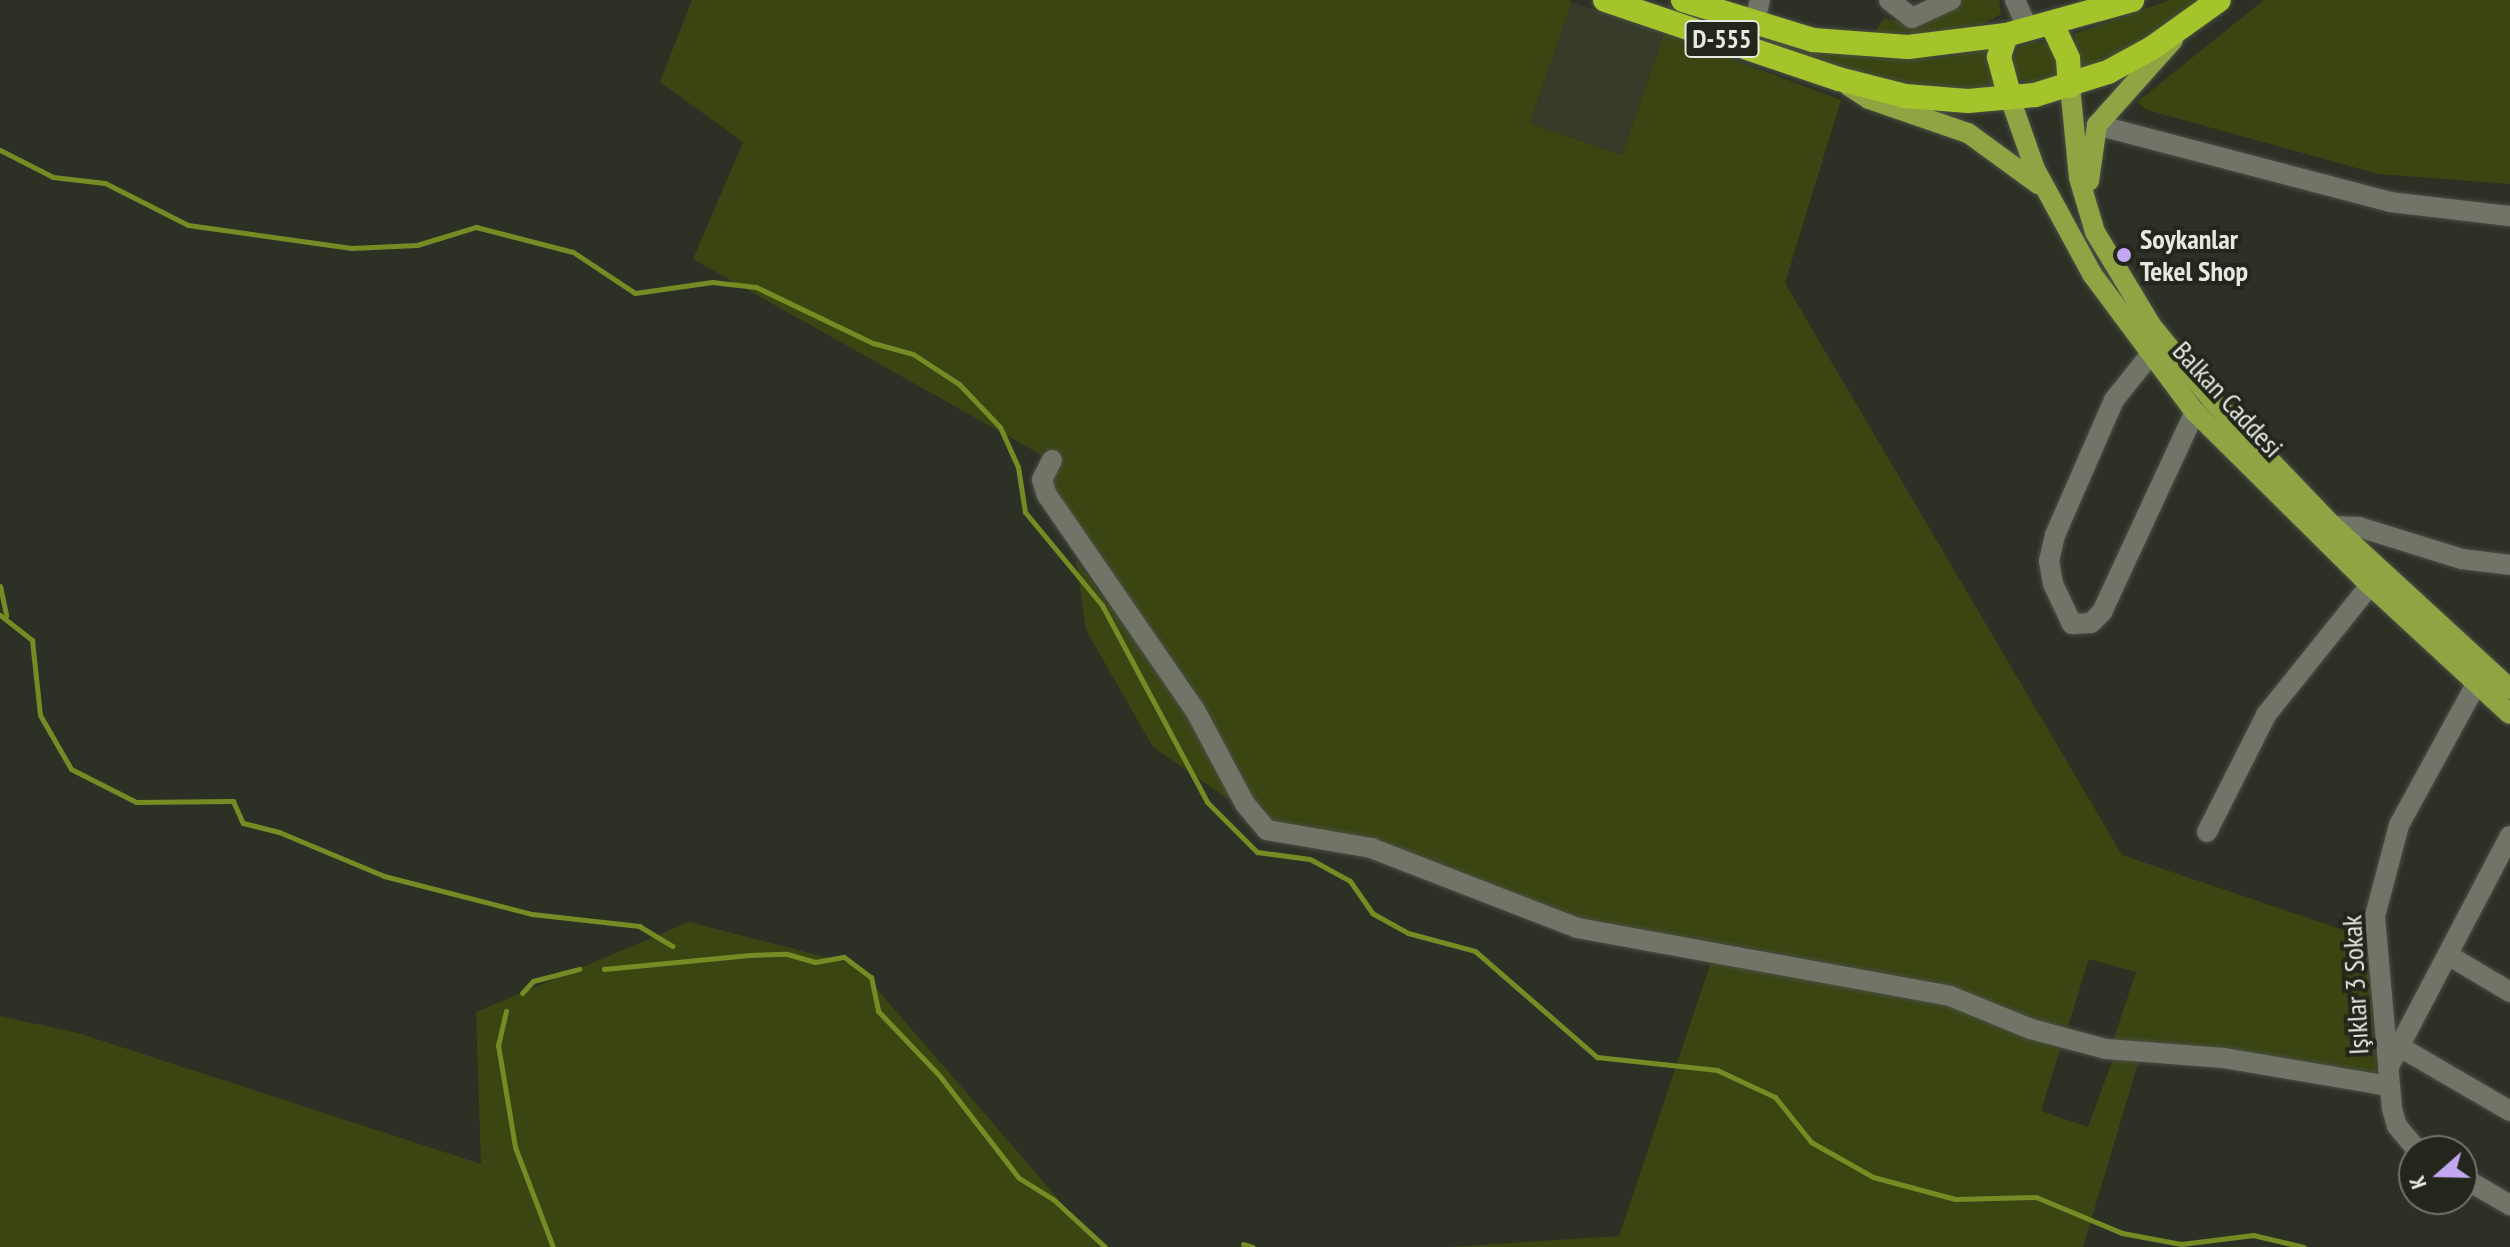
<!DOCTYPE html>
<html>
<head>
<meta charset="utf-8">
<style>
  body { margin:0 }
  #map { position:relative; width:2510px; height:1247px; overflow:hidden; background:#2d3025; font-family:"PT Sans Narrow",sans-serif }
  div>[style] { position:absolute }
  .built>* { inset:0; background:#363b2a; transform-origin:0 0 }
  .green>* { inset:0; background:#3a4512 }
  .round { border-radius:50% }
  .stream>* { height:5px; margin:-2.5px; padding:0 2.5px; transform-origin:2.5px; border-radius:2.5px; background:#758c24 }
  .roads { filter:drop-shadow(0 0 2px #4b4e45) drop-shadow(0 0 2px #4b4e45) }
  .minor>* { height:20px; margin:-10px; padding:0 10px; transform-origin:10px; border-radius:10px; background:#717568 }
  .major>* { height:20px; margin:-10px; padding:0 10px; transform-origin:10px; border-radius:10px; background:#90a444 }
  .highway>* { height:24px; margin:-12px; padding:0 12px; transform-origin:12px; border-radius:12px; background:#a4c42c }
  .dots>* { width:22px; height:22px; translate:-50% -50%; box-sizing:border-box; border:4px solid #23261b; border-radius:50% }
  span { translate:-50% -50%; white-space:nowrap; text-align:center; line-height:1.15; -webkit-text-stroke:8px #23261b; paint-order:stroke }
  .shield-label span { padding:2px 6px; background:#23261b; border:2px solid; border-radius:6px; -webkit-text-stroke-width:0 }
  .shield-label { font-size:26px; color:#e6e9e1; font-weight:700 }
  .poi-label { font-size:28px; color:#e6e9e1; font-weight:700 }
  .left { translate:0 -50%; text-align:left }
  .street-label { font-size:28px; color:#e6e9e1 }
  .north { position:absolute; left:2398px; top:1135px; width:80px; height:80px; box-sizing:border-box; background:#23261b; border:2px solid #71746a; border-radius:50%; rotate:250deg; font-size:22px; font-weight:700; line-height:32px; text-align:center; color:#e6e9e1 }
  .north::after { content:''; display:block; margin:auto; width:28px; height:36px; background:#c3a7f2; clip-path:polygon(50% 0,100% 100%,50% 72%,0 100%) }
</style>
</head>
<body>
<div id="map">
  <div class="built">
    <i style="left:1572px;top:2px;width:97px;height:128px;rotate:19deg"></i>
  </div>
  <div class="green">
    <i style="clip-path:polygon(692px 0,1567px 0,1572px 2px,1530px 123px,1622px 155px,1664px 33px,1841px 100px,1785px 283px,2122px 855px,2367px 938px,2377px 1073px,2224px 1048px,2112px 1044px,2136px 972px,2089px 959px,2067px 1029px,2037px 1023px,1955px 987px,1717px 942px,1575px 924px,1273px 825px,1251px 805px,1050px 493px,1054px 462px,693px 259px,743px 142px,660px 82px)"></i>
    <i style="clip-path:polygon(1960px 0,1999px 0,2001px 14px,1974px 29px,1940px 34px,1874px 34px,1884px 18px,1914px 26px)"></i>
    <i style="clip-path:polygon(2170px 0,2205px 0,2110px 60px,2081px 70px,2074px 34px)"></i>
    <i style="clip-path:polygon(2264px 0,2510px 0,2510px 184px,2378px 174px,2147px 110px,2137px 102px)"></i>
    <i style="clip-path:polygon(1714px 23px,1859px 56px,1938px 58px,1985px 50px,1995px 90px,1940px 89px,1838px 69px)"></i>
    <i class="round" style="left:2013px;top:41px;width:44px;height:44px"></i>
    <i style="clip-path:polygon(1076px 560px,1188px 713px,1237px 805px,1153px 747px,1086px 630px)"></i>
    <i style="clip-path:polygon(689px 922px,856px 965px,1100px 1247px,0 1247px,0 1016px,78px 1033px,481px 1164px,476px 1012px)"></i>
    <i style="clip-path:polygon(1712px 959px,1948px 1002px,2062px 1043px,2041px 1111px,2088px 1127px,2113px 1059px,2139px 1060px,2083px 1247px,1448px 1247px,1619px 1236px)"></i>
  </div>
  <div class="stream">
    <i style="left:0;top:150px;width:59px;rotate:27deg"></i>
    <i style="left:53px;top:177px;width:52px;rotate:6.6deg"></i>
    <i style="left:105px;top:183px;width:93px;rotate:26.8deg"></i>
    <i style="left:188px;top:225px;width:165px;rotate:8deg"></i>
    <i style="left:351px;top:248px;width:66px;rotate:-2.6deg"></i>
    <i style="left:417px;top:245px;width:62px;rotate:-17deg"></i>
    <i style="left:476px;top:227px;width:100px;rotate:14.5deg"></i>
    <i style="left:573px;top:252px;width:74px;rotate:33.5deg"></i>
    <i style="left:635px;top:293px;width:78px;rotate:-8.1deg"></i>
    <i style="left:712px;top:282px;width:44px;rotate:6.5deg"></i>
    <i style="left:756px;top:287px;width:130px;rotate:25.6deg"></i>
    <i style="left:873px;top:343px;width:41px;rotate:15.4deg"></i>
    <i style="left:913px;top:354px;width:55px;rotate:33.1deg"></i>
    <i style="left:959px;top:384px;width:59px;rotate:46.4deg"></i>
    <i style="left:1000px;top:427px;width:44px;rotate:65.8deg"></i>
    <i style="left:1018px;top:467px;width:46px;rotate:81.2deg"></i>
    <i style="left:1025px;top:512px;width:121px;rotate:50.4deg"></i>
    <i style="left:1102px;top:605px;width:223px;rotate:61.9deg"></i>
    <i style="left:1207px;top:802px;width:71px;rotate:45deg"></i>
    <i style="left:1257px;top:852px;width:53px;rotate:7.5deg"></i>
    <i style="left:1310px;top:859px;width:46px;rotate:28.8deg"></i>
    <i style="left:1350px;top:881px;width:39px;rotate:55deg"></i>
    <i style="left:1372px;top:913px;width:41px;rotate:29.1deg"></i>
    <i style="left:1408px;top:933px;width:69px;rotate:15deg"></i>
    <i style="left:1475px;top:951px;width:162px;rotate:41deg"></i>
    <i style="left:1597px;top:1057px;width:121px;rotate:6.2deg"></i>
    <i style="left:1717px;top:1070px;width:64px;rotate:25deg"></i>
    <i style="left:1775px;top:1097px;width:58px;rotate:51.3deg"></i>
    <i style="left:1811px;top:1142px;width:71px;rotate:29.4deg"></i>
    <i style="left:1873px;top:1177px;width:85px;rotate:15deg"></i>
    <i style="left:1955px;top:1199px;width:81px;rotate:-1.4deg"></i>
    <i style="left:2036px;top:1197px;width:93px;rotate:22.7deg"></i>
    <i style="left:2122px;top:1233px;width:60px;rotate:10.6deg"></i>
    <i style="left:2181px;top:1244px;width:73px;rotate:-7.1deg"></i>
    <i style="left:2253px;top:1235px;width:52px;rotate:13.2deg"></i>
    <i style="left:0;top:586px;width:30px;rotate:78deg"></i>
    <i style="left:0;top:615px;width:41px;rotate:38deg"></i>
    <i style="left:32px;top:640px;width:75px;rotate:83.9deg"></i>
    <i style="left:40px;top:715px;width:62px;rotate:60.1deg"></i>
    <i style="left:71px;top:769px;width:73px;rotate:26.9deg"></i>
    <i style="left:136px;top:802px;width:97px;rotate:-0.6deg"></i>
    <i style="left:233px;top:801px;width:24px;rotate:66deg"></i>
    <i style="left:243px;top:823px;width:37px;rotate:14deg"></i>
    <i style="left:279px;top:832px;width:114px;rotate:22.7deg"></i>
    <i style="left:384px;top:876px;width:153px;rotate:14.4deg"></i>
    <i style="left:532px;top:914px;width:108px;rotate:6.4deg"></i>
    <i style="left:639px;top:926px;width:39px;rotate:31deg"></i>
    <i style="left:604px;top:969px;width:146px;rotate:-5.5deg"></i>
    <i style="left:749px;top:955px;width:38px;rotate:-2deg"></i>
    <i style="left:787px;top:954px;width:29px;rotate:16deg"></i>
    <i style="left:815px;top:962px;width:29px;rotate:-10deg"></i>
    <i style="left:844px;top:957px;width:34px;rotate:37deg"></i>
    <i style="left:871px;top:977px;width:35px;rotate:78deg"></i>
    <i style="left:878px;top:1011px;width:88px;rotate:46.4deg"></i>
    <i style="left:939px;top:1075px;width:130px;rotate:52.2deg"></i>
    <i style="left:1019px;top:1178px;width:40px;rotate:32deg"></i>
    <i style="left:1053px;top:1199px;width:71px;rotate:42.7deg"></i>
    <i style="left:522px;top:993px;width:16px;rotate:-47deg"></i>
    <i style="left:533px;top:981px;width:48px;rotate:-14.6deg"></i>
    <i style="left:506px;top:1011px;width:35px;rotate:103deg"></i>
    <i style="left:498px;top:1045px;width:103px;rotate:80.5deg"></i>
    <i style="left:515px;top:1147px;width:107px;rotate:69.2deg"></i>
    <i style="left:1243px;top:1244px;width:10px;rotate:17deg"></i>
  </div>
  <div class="roads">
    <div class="minor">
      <i style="left:1889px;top:0;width:29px;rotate:38deg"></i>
      <i style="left:1912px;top:18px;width:43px;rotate:-24.8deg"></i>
      <i style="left:2015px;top:0;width:32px;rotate:66deg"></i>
      <i style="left:1754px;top:24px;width:25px;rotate:-76deg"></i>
      <i style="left:2097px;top:125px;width:303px;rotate:14.7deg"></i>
      <i style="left:2390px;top:202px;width:121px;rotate:6.7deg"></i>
      <i style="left:2150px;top:355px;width:58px;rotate:128.7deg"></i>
      <i style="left:2114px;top:400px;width:147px;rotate:113.6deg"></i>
      <i style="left:2055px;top:535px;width:27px;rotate:103deg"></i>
      <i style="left:2049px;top:561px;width:23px;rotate:80deg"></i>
      <i style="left:2053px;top:584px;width:44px;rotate:64.6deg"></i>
      <i style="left:2072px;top:624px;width:19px;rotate:-3deg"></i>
      <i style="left:2091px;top:623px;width:16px;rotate:-45deg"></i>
      <i style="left:2102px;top:612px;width:221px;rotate:-65.1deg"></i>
      <i style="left:1052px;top:460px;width:22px;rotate:117deg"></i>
      <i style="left:1042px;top:480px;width:16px;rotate:72deg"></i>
      <i style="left:1047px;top:495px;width:261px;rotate:55.5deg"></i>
      <i style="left:1195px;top:710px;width:106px;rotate:62deg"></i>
      <i style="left:1245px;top:804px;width:34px;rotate:50deg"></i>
      <i style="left:1267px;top:830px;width:106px;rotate:9.8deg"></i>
      <i style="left:1371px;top:848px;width:221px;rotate:21.2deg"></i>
      <i style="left:1577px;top:928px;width:379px;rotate:10.3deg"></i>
      <i style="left:1950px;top:996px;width:87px;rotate:22.2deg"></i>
      <i style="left:2031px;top:1029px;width:78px;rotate:14.9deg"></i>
      <i style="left:2106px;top:1049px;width:118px;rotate:4.4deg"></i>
      <i style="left:2224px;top:1058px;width:167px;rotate:9.6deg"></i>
      <i style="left:2333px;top:526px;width:26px;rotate:2deg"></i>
      <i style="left:2359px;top:527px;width:108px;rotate:17.3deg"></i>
      <i style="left:2462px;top:559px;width:48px;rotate:7.1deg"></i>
      <i style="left:2207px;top:832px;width:131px;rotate:-63.2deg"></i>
      <i style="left:2266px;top:715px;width:166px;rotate:-51.3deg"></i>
      <i style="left:2448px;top:955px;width:72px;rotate:30.8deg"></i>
      <i style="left:2400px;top:1047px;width:127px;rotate:30.2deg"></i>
      <i style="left:2388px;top:1068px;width:262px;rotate:-62.3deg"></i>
      <i style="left:2418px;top:1151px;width:33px;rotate:-130deg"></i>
      <i style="left:2397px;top:1126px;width:19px;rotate:-106deg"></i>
      <i style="left:2392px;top:1108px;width:193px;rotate:-95.1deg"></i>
      <i style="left:2375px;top:916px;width:94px;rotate:-75.2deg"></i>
      <i style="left:2399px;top:825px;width:158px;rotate:-61.3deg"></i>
      <i style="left:2462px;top:1177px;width:56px;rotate:30.3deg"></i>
    </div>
    <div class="major">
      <i style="left:1849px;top:86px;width:24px;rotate:33deg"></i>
      <i style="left:1869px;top:99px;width:105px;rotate:19deg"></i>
      <i style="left:1968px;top:133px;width:87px;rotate:36.1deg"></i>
      <i style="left:2070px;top:86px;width:92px;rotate:84.4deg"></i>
      <i style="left:2079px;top:178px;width:56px;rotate:73.5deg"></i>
      <i style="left:2095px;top:232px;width:109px;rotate:58.9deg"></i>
      <i style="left:2151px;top:325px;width:97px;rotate:50.9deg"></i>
      <i style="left:2212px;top:400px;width:175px;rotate:46.2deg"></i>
      <i style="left:2333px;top:526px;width:241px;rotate:42.6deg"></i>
      <i style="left:2010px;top:98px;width:75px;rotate:70.6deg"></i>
      <i style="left:2035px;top:169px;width:119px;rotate:61.5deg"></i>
      <i style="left:2092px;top:274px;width:172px;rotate:53.3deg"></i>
      <i style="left:2195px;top:412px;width:246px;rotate:44.7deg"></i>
      <i style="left:2370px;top:585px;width:190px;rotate:42.7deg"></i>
      <i style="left:2089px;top:181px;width:57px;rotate:-81.9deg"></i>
      <i style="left:2097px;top:125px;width:114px;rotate:-48.2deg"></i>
    </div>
    <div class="highway">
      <i style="left:1605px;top:0;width:247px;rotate:18.7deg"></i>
      <i style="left:1839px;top:79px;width:68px;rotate:14.4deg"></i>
      <i style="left:1905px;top:96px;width:63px;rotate:4.5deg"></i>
      <i style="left:1968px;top:101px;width:67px;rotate:-5.1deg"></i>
      <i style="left:2035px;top:95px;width:77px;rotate:-17.5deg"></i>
      <i style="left:2108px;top:72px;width:50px;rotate:-28.6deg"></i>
      <i style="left:2152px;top:48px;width:82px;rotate:-35.6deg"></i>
      <i style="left:1683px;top:0;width:136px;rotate:17.1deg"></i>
      <i style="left:1813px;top:40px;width:95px;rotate:4.2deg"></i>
      <i style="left:1908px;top:47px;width:99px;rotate:-7deg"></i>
      <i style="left:2006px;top:35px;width:131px;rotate:-15.5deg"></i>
      <i style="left:2052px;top:24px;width:38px;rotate:65deg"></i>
      <i style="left:2068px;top:59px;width:27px;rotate:86deg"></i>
      <i style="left:2006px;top:35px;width:23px;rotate:108deg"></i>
      <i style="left:1999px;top:57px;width:42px;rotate:75deg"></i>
    </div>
  </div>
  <div class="dots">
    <i style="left:2124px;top:255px;background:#c3a7f2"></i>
  </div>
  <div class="shield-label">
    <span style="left:1722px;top:39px">D-555</span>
  </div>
  <div class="poi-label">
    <span class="left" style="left:2140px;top:255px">Soykanlar<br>Tekel Shop</span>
  </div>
  <div class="street-label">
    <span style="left:2228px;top:399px;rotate:47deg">Balkan Caddesi</span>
    <span style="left:2355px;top:985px;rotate:-93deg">Işıklar 3 Sokak</span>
  </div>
  <div class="north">K</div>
</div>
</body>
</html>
